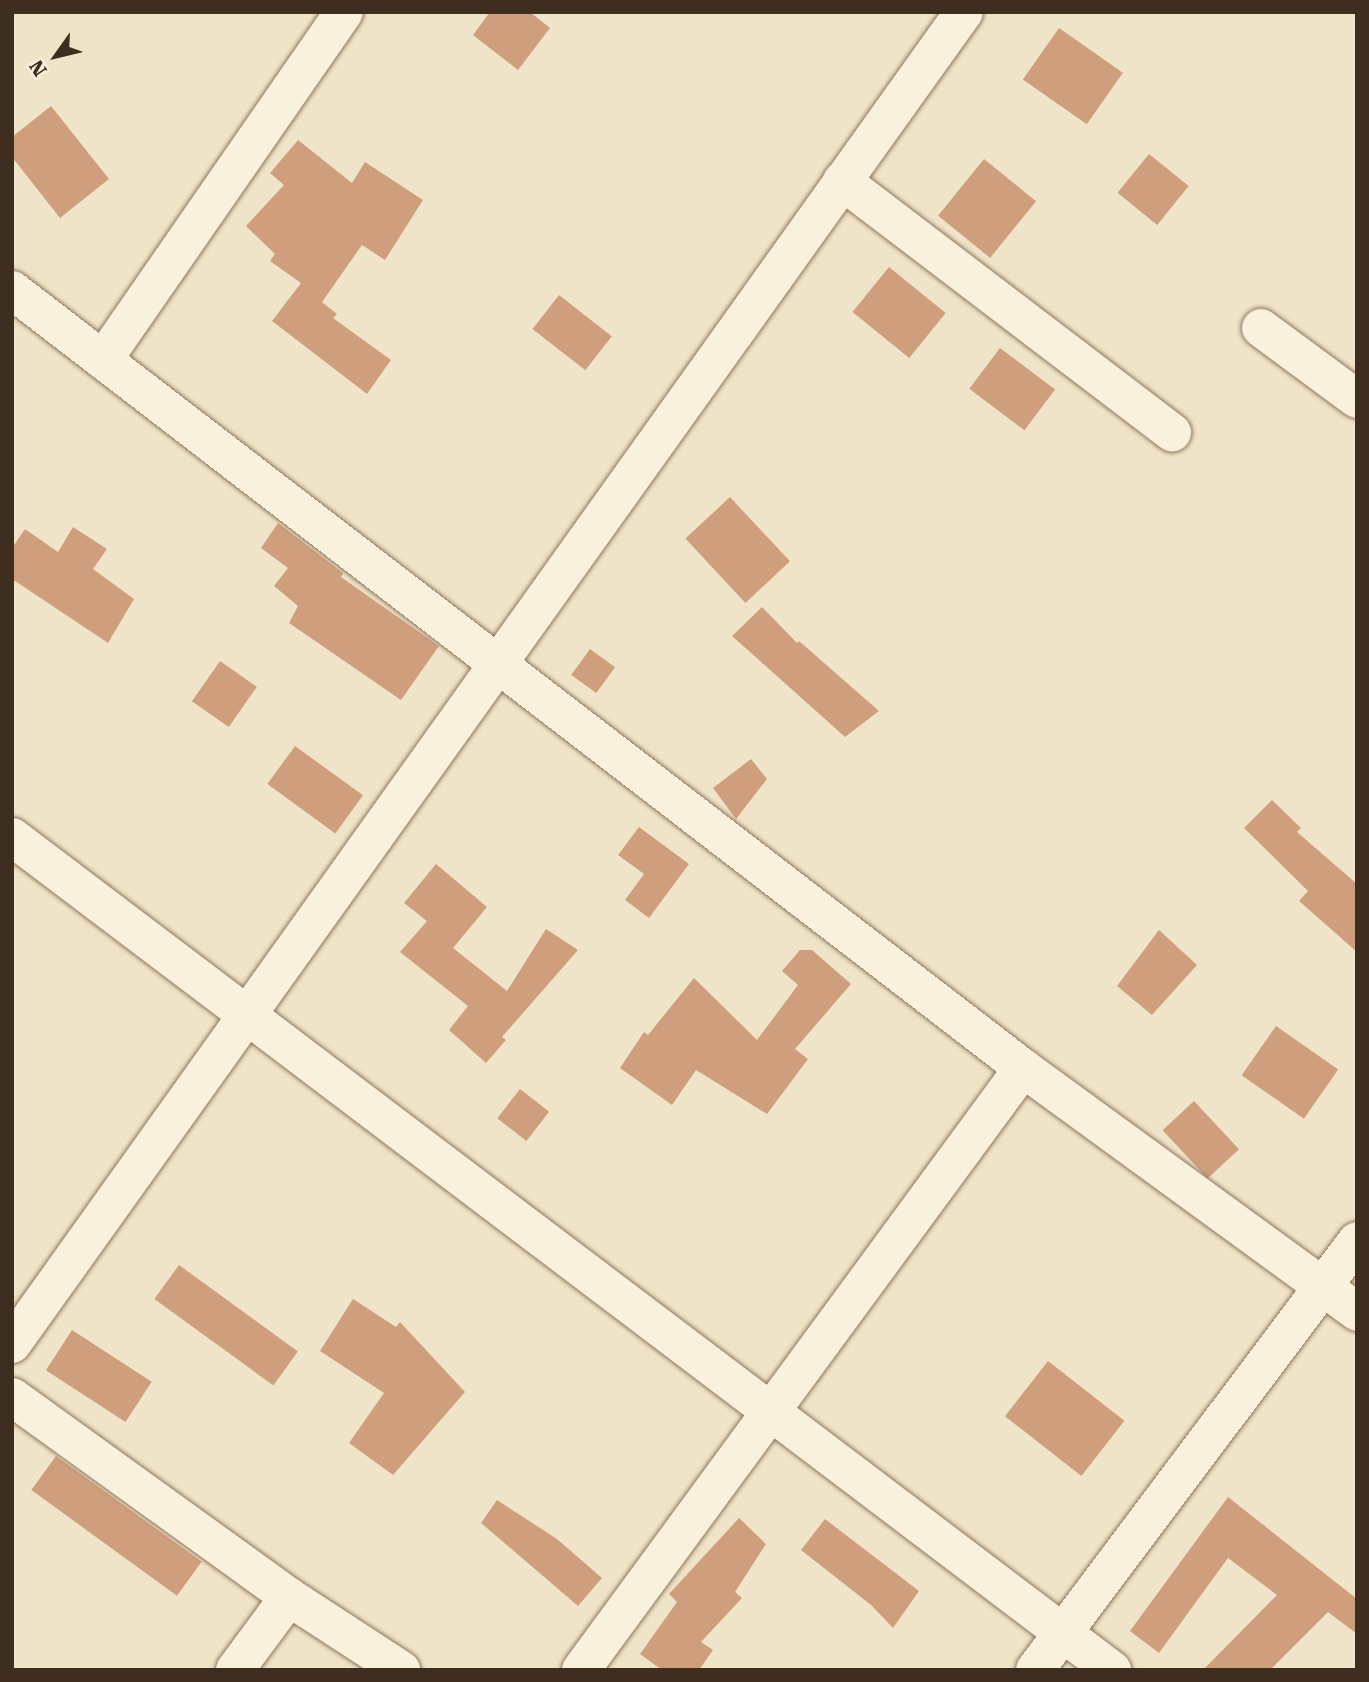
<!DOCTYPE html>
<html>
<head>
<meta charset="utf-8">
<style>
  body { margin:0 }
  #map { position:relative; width:1369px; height:1682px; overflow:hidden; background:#f0e4c8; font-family:"Roboto Serif",serif }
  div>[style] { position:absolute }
  .building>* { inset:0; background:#cf9f7d; transform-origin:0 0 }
  .roads { filter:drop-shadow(0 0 2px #8d765c) drop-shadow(0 0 2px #8d765c) }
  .minor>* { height:38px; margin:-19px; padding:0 19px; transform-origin:19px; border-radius:19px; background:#faf1dc }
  span { translate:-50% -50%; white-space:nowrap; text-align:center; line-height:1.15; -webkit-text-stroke:6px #f7eed8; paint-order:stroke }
  .frame { position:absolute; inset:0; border:14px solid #3d2e20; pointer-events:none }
  .north { position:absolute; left:21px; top:21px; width:70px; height:70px; -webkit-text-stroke:5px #f7eed8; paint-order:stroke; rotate:236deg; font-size:19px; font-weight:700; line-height:28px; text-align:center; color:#3d2e20 }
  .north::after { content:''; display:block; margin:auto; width:24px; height:32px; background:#3d2e20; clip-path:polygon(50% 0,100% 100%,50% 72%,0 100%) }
</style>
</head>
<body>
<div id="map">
  <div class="building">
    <i style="clip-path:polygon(490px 12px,530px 12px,550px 28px,518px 70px,473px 35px)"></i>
    <i style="left:1059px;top:28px;width:78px;height:63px;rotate:35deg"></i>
    <i style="clip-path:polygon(51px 106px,109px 179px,60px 218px,12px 157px,12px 137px)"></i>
    <i style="clip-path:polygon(298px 140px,352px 183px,365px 162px,423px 200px,385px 260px,362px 245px,322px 302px,337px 314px,333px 318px,391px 360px,367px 394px,272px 321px,301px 283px,270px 261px,275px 254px,246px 226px,284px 185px,270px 173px)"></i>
    <i style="left:1149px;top:154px;width:51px;height:50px;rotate:39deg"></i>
    <i style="left:984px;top:159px;width:67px;height:73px;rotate:39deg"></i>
    <i style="left:889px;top:267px;width:73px;height:58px;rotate:39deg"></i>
    <i style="left:559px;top:295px;width:67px;height:43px;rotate:38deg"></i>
    <i style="left:1000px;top:348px;width:69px;height:51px;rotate:37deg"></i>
    <i style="left:730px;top:497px;width:88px;height:61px;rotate:47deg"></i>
    <i style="clip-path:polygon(278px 523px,343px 573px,341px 577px,439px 646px,401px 700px,289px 623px,298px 606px,274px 586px,288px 568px,261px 548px)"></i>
    <i style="clip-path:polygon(73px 527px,107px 549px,93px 569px,134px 599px,108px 643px,12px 579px,12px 548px,25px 529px,58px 552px)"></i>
    <i style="clip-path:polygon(762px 607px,797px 643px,799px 641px,879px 711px,845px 737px,732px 636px)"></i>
    <i style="left:590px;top:649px;width:31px;height:32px;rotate:36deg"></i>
    <i style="left:220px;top:661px;width:45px;height:49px;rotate:35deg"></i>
    <i style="left:295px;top:746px;width:84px;height:47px;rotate:36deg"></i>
    <i style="clip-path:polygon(751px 759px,767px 779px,736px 819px,713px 788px)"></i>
    <i style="clip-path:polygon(1272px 800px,1301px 828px,1297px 832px,1357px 884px,1357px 952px,1299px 901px,1308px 891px,1244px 828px)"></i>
    <i style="clip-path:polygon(639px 827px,689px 864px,649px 918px,625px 900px,644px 874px,618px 855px)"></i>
    <i style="clip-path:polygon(436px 864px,487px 907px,453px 948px,507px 991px,546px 929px,578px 950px,502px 1037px,506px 1040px,486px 1063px,449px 1030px,468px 1006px,400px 952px,427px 921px,404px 903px)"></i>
    <i style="clip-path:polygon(1159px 930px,1197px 965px,1152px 1015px,1117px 986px)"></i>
    <i style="clip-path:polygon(800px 950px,812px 950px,851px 984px,795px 1049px,808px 1059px,767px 1114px,696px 1070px,672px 1105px,620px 1068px,644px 1032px,648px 1035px,694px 978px,757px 1040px,798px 985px,782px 971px)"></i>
    <i style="left:1276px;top:1026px;width:76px;height:60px;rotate:35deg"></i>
    <i style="left:520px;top:1089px;width:37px;height:37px;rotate:38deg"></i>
    <i style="left:1194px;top:1101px;width:66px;height:43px;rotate:47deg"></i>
    <i style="left:179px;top:1265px;width:147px;height:42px;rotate:36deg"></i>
    <i style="clip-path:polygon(353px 1299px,396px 1327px,400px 1322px,465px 1392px,393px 1475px,349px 1443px,384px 1393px,320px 1351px)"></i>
    <i style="left:72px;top:1330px;width:95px;height:48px;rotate:33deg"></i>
    <i style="left:1048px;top:1361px;width:97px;height:70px;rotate:38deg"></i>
    <i style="left:56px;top:1456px;width:180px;height:42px;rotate:36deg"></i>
    <i style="clip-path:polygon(1228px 1497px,1357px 1599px,1357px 1634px,1328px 1612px,1270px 1670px,1203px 1670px,1277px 1595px,1228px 1558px,1159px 1653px,1130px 1631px)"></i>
    <i style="clip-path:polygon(497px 1500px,557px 1539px,602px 1578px,578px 1606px,481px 1523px)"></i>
    <i style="clip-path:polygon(739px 1518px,766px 1544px,735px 1592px,742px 1598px,701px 1642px,713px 1650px,699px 1670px,662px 1670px,640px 1654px,677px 1602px,669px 1594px)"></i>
    <i style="clip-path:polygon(825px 1519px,919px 1591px,893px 1628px,871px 1605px,801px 1550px)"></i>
  </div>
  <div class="roads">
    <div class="minor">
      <i style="left:842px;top:181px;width:415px;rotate:37.3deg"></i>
      <i style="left:12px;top:290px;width:1276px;rotate:37.58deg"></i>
      <i style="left:1023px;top:1068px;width:414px;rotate:36.1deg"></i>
      <i style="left:1261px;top:328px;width:119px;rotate:36.5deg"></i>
      <i style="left:103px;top:360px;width:423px;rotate:-55.3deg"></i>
      <i style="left:12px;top:837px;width:1380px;rotate:37.14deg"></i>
      <i style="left:12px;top:1344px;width:1637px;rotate:-54.45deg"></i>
      <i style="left:12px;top:1397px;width:342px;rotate:35.8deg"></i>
      <i style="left:289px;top:1597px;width:134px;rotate:33.1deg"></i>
      <i style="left:235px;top:1670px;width:91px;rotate:-53.5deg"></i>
      <i style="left:581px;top:1670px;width:747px;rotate:-53.71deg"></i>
      <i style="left:1035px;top:1670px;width:536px;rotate:-53.11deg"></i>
    </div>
  </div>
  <div class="frame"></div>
  <div class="north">N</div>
</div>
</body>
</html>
